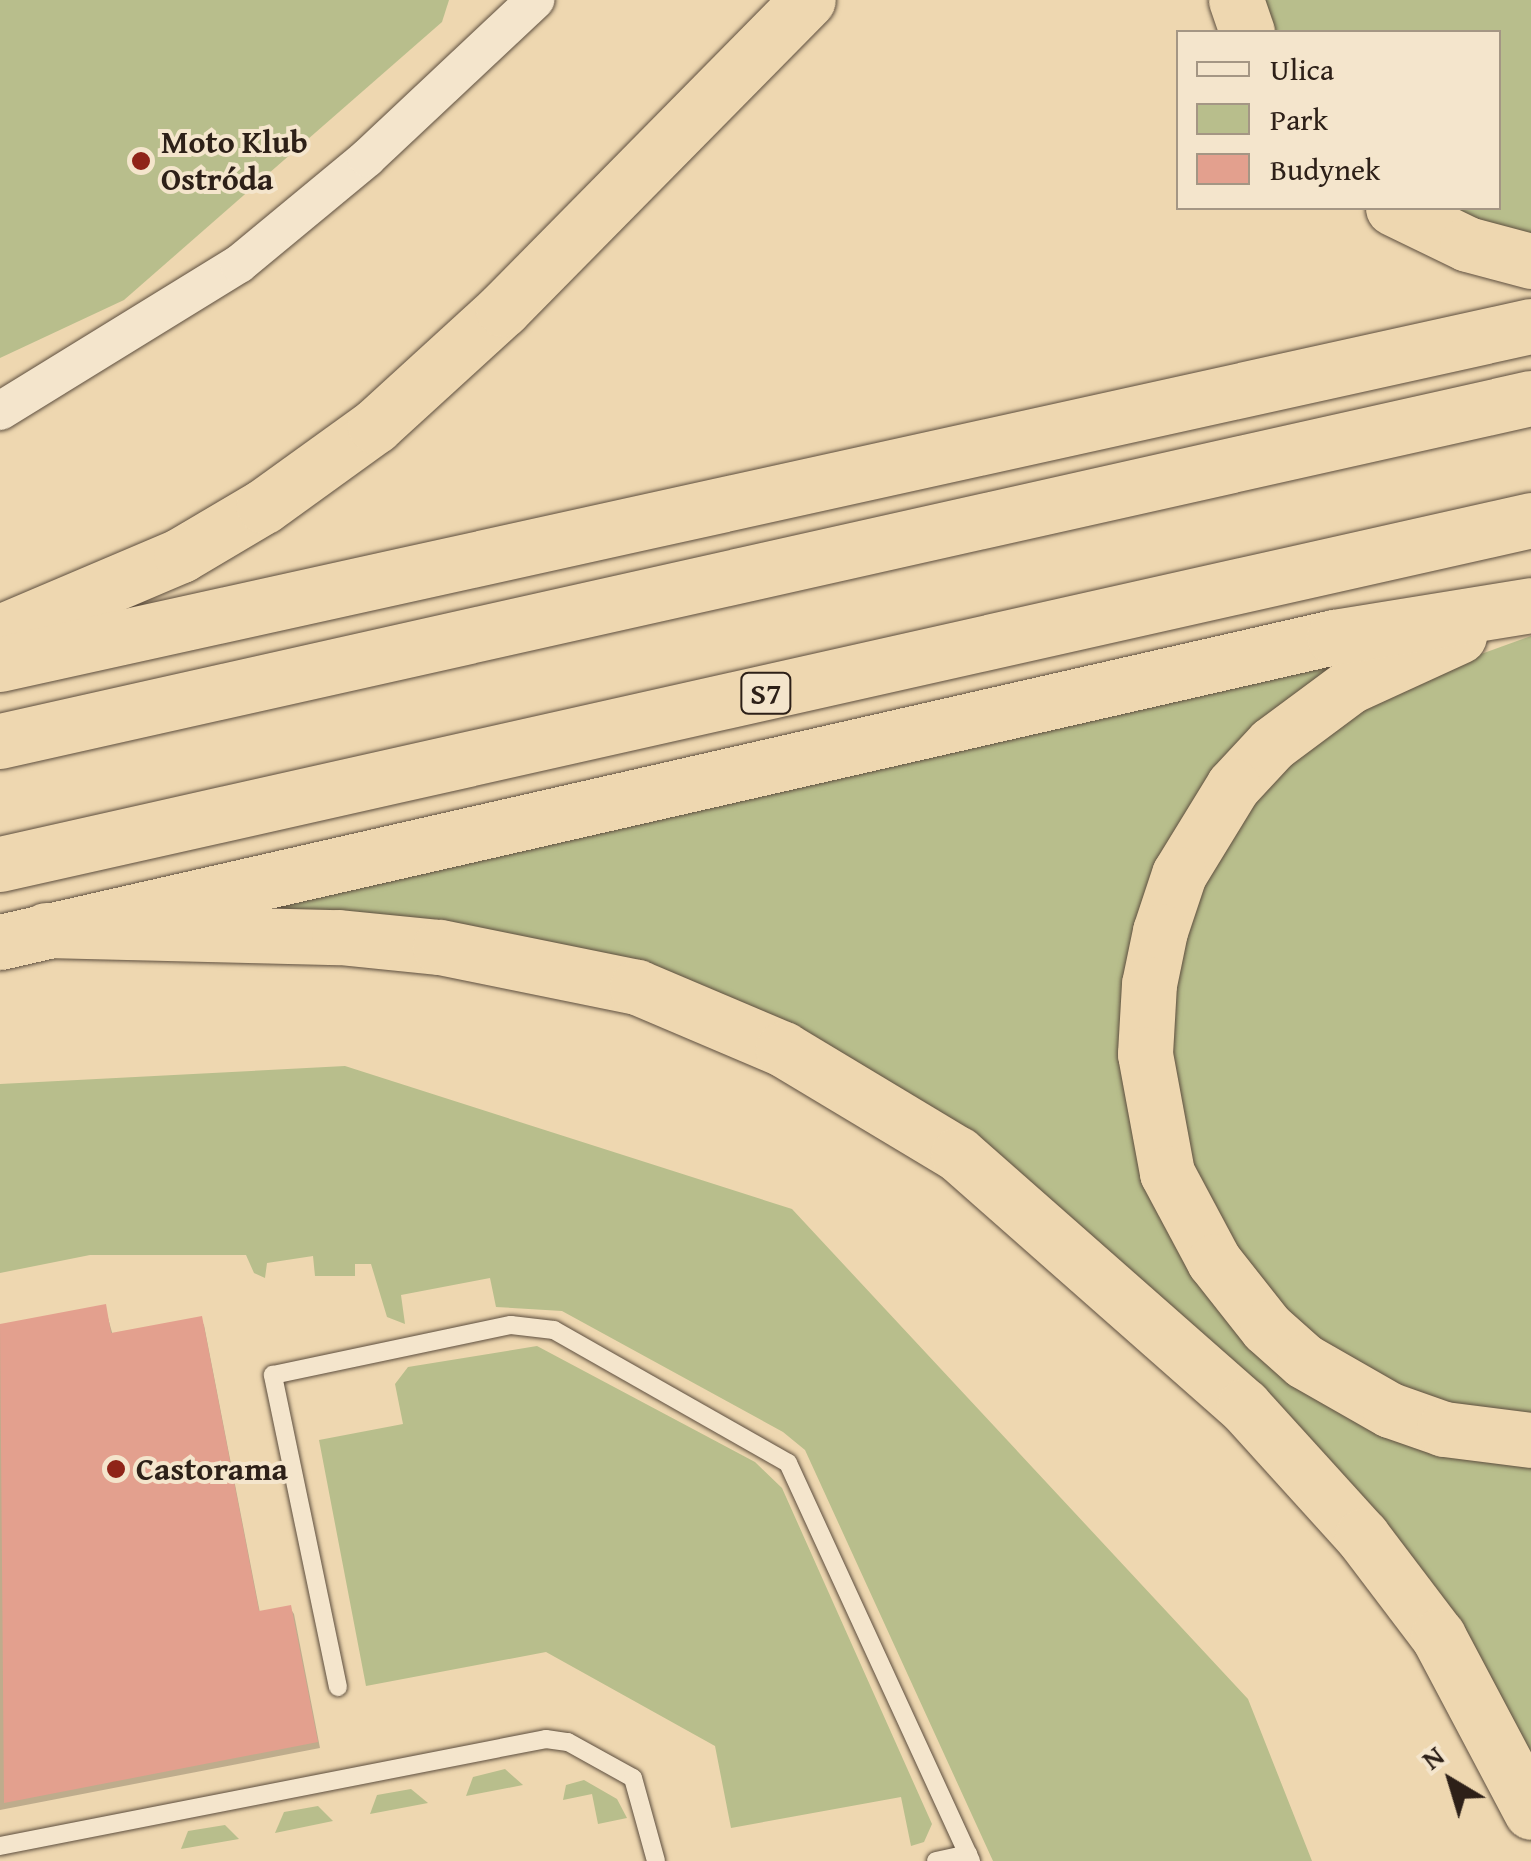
<!DOCTYPE html>
<html>
<head>
<meta charset="utf-8">
<style>
  body { margin:0 }
  #map { position:relative; width:1531px; height:1861px; overflow:hidden; background:#eed7b0; font-family:"Gentium Book Plus",serif }
  div>[style] { position:absolute }
  .green>* { inset:0; background:#b8be8c }
  .shadow>* { inset:0; background:#0003 }
  .building>* { inset:0; background:#e3a08e }
  .roads { filter:drop-shadow(0 0 2px #5d4e3e) drop-shadow(0 0 2px #5d4e3e) }
  .lane>* { height:18px; margin:-9px; padding:0 9px; transform-origin:9px; border-radius:9px; background:#f4e5cc }
  .street>* { height:38px; margin:-19px; padding:0 19px; transform-origin:19px; border-radius:19px; background:#f4e5cc }
  .highway>* { height:55px; margin:-27.5px; padding:0 27.5px; transform-origin:27.5px; border-radius:27.5px; background:#eed7b0 }
  .dots>* { width:28px; height:28px; translate:-50% -50%; box-sizing:border-box; border:5px solid #f4e5cc; border-radius:50% }
  span { translate:-50% -50%; white-space:nowrap; text-align:center; line-height:1.15; -webkit-text-stroke:8px #f4e5cc; paint-order:stroke }
  .shield-label span { padding:2px 8px; background:#f4e5cc; border:2px solid; border-radius:8px; -webkit-text-stroke-width:0 }
  .shield-label { font-size:30px; color:#2d2018; font-weight:700 }
  .poi-label { font-size:32px; color:#2d2018; font-weight:700 }
  .left { translate:0 -50%; text-align:left }
  .legend { position:absolute; left:1176px; top:30px; width:325px; height:180px; box-sizing:border-box; background:#f4e5cc; border:2px solid #a49684; margin:0; padding:12px 18px; list-style:none; font-size:30px; color:#2d2018 }
  .legend li { display:flex; align-items:center; gap:20px; height:50px }
  .legend b { width:50px; border:2px solid #a49684 }
  .north { position:absolute; left:1401px; top:1731px; width:100px; height:100px; -webkit-text-stroke:8px #f4e5cc; paint-order:stroke; rotate:322deg; font-size:28px; font-weight:700; line-height:40px; text-align:center; color:#2d2018 }
  .north::after { content:''; display:block; margin:auto; width:35px; height:45px; background:#2d2018; clip-path:polygon(50% 0,100% 100%,50% 72%,0 100%) }
</style>
</head>
<body>
<div id="map">
  <div class="green">
    <i style="clip-path:polygon(0 0,449px 0,442px 22px,124px 300px,0 358px)"></i>
    <i style="clip-path:polygon(1257px 0,1531px 0,1531px 240px,1434px 208px,1498px 208px,1498px 32px,1270px 32px)"></i>
    <i style="clip-path:polygon(1531px 636px,1531px 1422px,1461px 1412px,1366px 1375px,1276px 1306px,1199px 1194px,1173px 1105px,1172px 973px,1208px 865px,1286px 761px,1401px 683px)"></i>
    <i style="clip-path:polygon(1337px 662px,1153px 887px,1197px 1273px,1531px 1463px,1531px 1767px,1466px 1651px,852px 1069px,240px 911px)"></i>
    <i style="clip-path:polygon(345px 1066px,792px 1209px,1248px 1699px,1312px 1861px,993px 1861px,805px 1450px,783px 1432px,562px 1311px,496px 1307px,490px 1278px,401px 1295px,405px 1324px,387px 1317px,371px 1264px,355px 1264px,355px 1276px,315px 1276px,313px 1256px,267px 1263px,265px 1278px,254px 1273px,246px 1255px,90px 1255px,0 1273px,0 1084px)"></i>
    <i style="clip-path:polygon(537px 1346px,755px 1462px,782px 1488px,932px 1824px,924px 1842px,911px 1846px,901px 1797px,731px 1828px,715px 1746px,546px 1652px,366px 1686px,319px 1440px,403px 1424px,395px 1384px,408px 1367px)"></i>
    <i style="clip-path:polygon(505px 1769px,523px 1785px,466px 1796px,473px 1777px)"></i>
    <i style="clip-path:polygon(584px 1780px,617px 1799px,627px 1818px,598px 1824px,592px 1794px,563px 1800px,566px 1785px)"></i>
    <i style="clip-path:polygon(411px 1789px,428px 1803px,370px 1814px,377px 1795px)"></i>
    <i style="clip-path:polygon(318px 1806px,333px 1821px,275px 1833px,284px 1812px)"></i>
    <i style="clip-path:polygon(225px 1825px,239px 1839px,181px 1849px,188px 1831px)"></i>
  </div>
  <div class="shadow">
    <i style="clip-path:polygon(105px 1307px,113px 1336px,200px 1319px,204px 1325px,260px 1613px,290px 1608px,294px 1614px,320px 1748px,0 1810px,0 1327px)"></i>
  </div>
  <div class="building">
    <i style="clip-path:polygon(106px 1304px,111px 1333px,202px 1316px,259px 1611px,291px 1605px,318px 1742px,4px 1803px,0 1324px)"></i>
  </div>
  <div class="roads">
    <div class="lane">
      <i style="left:338px;top:1687px;width:319px;rotate:-101.8deg"></i>
      <i style="left:273px;top:1375px;width:243px;rotate:-11.9deg"></i>
      <i style="left:511px;top:1325px;width:43px;rotate:6.6deg"></i>
      <i style="left:554px;top:1330px;width:269px;rotate:29.6deg"></i>
      <i style="left:788px;top:1463px;width:438px;rotate:65.3deg"></i>
      <i style="left:0;top:1846px;width:556px;rotate:-11.09deg"></i>
      <i style="left:546px;top:1739px;width:22px;rotate:8deg"></i>
      <i style="left:568px;top:1742px;width:74px;rotate:29deg"></i>
      <i style="left:633px;top:1778px;width:86px;rotate:74.5deg"></i>
      <i style="left:936px;top:1861px;width:33px;rotate:-12deg"></i>
    </div>
    <div class="street">
      <i style="left:0;top:411px;width:281px;rotate:-31.6deg"></i>
      <i style="left:239px;top:264px;width:166px;rotate:-39.6deg"></i>
      <i style="left:367px;top:158px;width:231px;rotate:-43.2deg"></i>
    </div>
    <div class="highway">
      <i style="left:1236px;top:0;width:34px;rotate:71deg"></i>
      <i style="left:1393px;top:208px;width:82px;rotate:25.9deg"></i>
      <i style="left:1467px;top:244px;width:66px;rotate:14.9deg"></i>
      <i style="left:0;top:632px;width:197px;rotate:-23deg"></i>
      <i style="left:181px;top:555px;width:96px;rotate:-30.6deg"></i>
      <i style="left:264px;top:506px;width:137px;rotate:-35.8deg"></i>
      <i style="left:375px;top:426px;width:173px;rotate:-42.4deg"></i>
      <i style="left:503px;top:309px;width:434px;rotate:-45.4deg"></i>
      <i style="left:1459px;top:636px;width:120px;rotate:155.4deg"></i>
      <i style="left:1350px;top:686px;width:97px;rotate:143.4deg"></i>
      <i style="left:1272px;top:744px;width:57px;rotate:132.9deg"></i>
      <i style="left:1233px;top:786px;width:103px;rotate:121.5deg"></i>
      <i style="left:1179px;top:874px;width:60px;rotate:108.4deg"></i>
      <i style="left:1160px;top:931px;width:54px;rotate:101.7deg"></i>
      <i style="left:1149px;top:984px;width:70px;rotate:93.3deg"></i>
      <i style="left:1145px;top:1054px;width:121px;rotate:79.5deg"></i>
      <i style="left:1167px;top:1173px;width:100px;rotate:61.9deg"></i>
      <i style="left:1214px;top:1261px;width:85px;rotate:51.7deg"></i>
      <i style="left:1267px;top:1328px;width:50px;rotate:41.7deg"></i>
      <i style="left:1304px;top:1361px;width:99px;rotate:29.7deg"></i>
      <i style="left:1390px;top:1410px;width:57px;rotate:19.4deg"></i>
      <i style="left:1444px;top:1429px;width:88px;rotate:7.2deg"></i>
      <i style="left:0;top:664px;width:1568px;rotate:-12.45deg"></i>
      <i style="left:0;top:741px;width:1569px;rotate:-12.63deg"></i>
      <i style="left:0;top:864px;width:1569px;rotate:-12.66deg"></i>
      <i style="left:46px;top:930px;width:293px;rotate:1.4deg"></i>
      <i style="left:339px;top:937px;width:101px;rotate:5.7deg"></i>
      <i style="left:440px;top:947px;width:201px;rotate:11.5deg"></i>
      <i style="left:637px;top:987px;width:159px;rotate:23deg"></i>
      <i style="left:783px;top:1049px;width:204px;rotate:31deg"></i>
      <i style="left:958px;top:1154px;width:381px;rotate:41.4deg"></i>
      <i style="left:1244px;top:1406px;width:176px;rotate:47.8deg"></i>
      <i style="left:1362px;top:1536px;width:126px;rotate:52.8deg"></i>
      <i style="left:1438px;top:1636px;width:199px;rotate:62.1deg"></i>
      <i style="left:0;top:942px;width:1368px;rotate:-12.88deg"></i>
      <i style="left:1334px;top:637px;width:200px;rotate:-9.2deg"></i>
    </div>
  </div>
  <div class="dots">
    <i style="left:141px;top:161px;background:#8f2418"></i>
    <i style="left:116px;top:1469px;background:#8f2418"></i>
  </div>
  <div class="shield-label">
    <span style="left:766px;top:693px">S7</span>
  </div>
  <div class="poi-label">
    <span class="left" style="left:161px;top:161px">Moto Klub<br>Ostróda</span>
    <span class="left" style="left:136px;top:1469px">Castorama</span>
  </div>
  <ul class="legend">
  <li><b style="height:12px;background:#f4e5cc"></b>Ulica</li>
  <li><b style="height:28px;background:#b8be8c"></b>Park</li>
  <li><b style="height:28px;background:#e3a08e"></b>Budynek</li>
  </ul>
  <div class="north">N</div>
</div>
</body>
</html>
